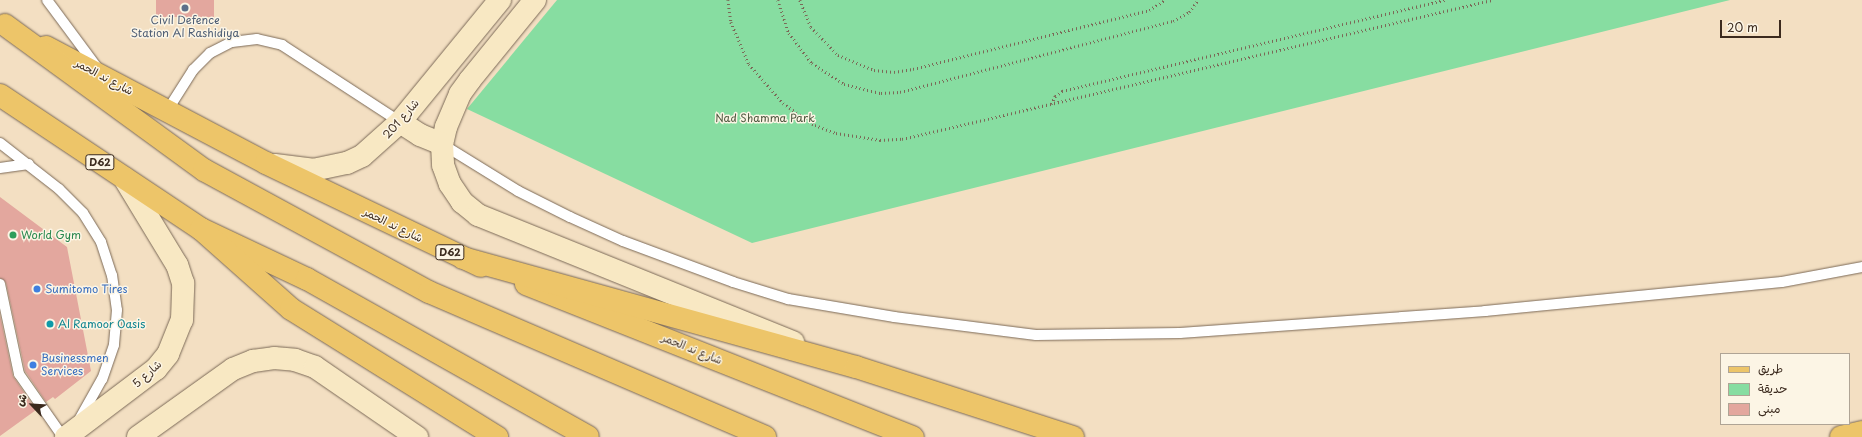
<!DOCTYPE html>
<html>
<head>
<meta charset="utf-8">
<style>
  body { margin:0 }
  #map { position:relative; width:1862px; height:437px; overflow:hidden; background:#f3dfc2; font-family:"Playpen Sans","Playpen Sans Arabic",sans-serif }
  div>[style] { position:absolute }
  .green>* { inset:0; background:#87dda1 }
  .building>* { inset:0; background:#e3a79e; transform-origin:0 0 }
  .path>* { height:2.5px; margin-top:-1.25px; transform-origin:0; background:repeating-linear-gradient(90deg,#7b6957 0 1px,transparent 0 4px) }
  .roads { filter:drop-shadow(0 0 1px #7b6957) drop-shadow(0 0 1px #7b6957) }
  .lane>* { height:10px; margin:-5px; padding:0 5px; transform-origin:5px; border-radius:5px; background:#fff }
  .secondary>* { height:22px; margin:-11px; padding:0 11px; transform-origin:11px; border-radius:11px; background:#f8e8c3 }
  .primary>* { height:22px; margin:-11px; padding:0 11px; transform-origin:11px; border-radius:11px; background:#edc569 }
  .highway>* { height:22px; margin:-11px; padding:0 11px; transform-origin:11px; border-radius:11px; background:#edc569 }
  .dots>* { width:11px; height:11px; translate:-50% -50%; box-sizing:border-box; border:2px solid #fcf5e5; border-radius:50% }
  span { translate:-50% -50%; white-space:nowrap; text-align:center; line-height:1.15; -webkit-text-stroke:3px #fcf5e5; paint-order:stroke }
  .shield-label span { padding:1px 3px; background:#fcf5e5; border:1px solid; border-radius:3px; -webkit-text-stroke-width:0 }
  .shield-label { font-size:10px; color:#3b2a1e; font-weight:700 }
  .service-label { font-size:11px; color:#4e5e75 }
  .street-label { font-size:11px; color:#3b2a1e }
  .park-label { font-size:11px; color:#4e573f }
  .leisure-label { font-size:11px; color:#27864d }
  .left { translate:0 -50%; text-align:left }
  .shop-label { font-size:11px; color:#366cbe }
  .culture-label { font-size:11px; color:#0d838f }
  .legend { position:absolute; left:1720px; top:353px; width:130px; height:72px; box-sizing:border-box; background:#fcf5e5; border:1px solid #afa495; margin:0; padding:5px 7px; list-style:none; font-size:12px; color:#3b2a1e }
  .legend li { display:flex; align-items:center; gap:8px; height:20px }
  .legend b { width:20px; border:1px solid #afa495 }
  .north { position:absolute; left:12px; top:385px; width:40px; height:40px; -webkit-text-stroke:3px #fcf5e5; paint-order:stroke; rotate:295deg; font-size:11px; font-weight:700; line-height:16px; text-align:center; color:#3b2a1e }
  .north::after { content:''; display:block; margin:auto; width:14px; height:18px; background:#3b2a1e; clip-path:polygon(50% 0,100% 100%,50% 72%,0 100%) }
  .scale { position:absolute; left:1720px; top:20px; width:61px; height:18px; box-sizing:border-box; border:2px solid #3b2a1e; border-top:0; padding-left:5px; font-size:12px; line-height:14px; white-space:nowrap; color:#3b2a1e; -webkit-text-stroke:3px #fcf5e5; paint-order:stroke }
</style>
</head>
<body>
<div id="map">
  <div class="green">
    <i style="clip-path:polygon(557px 0,1730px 0,752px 243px,467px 109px)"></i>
  </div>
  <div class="building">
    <i style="left:156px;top:0;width:58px;height:17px"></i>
    <i style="clip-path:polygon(0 197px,67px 247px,91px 371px,55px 399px,53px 397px,46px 402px,25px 371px,6px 283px,0 278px)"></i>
    <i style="clip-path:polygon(0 315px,13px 376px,36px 410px,0 436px)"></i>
  </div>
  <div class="path">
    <i style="left:728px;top:0;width:22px;rotate:82deg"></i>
    <i style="left:731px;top:22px;width:46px;rotate:66.8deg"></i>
    <i style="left:749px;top:64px;width:52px;rotate:48.9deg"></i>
    <i style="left:783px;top:103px;width:39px;rotate:35deg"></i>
    <i style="left:815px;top:125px;width:22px;rotate:21deg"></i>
    <i style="left:836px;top:133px;width:45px;rotate:9deg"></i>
    <i style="left:880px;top:140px;width:22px;rotate:-3deg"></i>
    <i style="left:902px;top:139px;width:606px;rotate:-13.26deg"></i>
    <i style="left:778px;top:0;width:35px;rotate:72deg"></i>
    <i style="left:789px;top:33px;width:38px;rotate:53deg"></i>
    <i style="left:812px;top:63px;width:38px;rotate:33deg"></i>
    <i style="left:844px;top:84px;width:38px;rotate:14deg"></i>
    <i style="left:881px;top:93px;width:19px;rotate:-3deg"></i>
    <i style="left:900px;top:92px;width:282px;rotate:-14.6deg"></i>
    <i style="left:1173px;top:21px;width:18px;rotate:-29deg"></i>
    <i style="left:1189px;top:12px;width:15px;rotate:-53deg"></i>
    <i style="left:800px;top:0;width:29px;rotate:68deg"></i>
    <i style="left:811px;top:27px;width:39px;rotate:46deg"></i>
    <i style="left:838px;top:55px;width:39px;rotate:23deg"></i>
    <i style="left:874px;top:70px;width:20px;rotate:6deg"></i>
    <i style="left:894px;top:72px;width:19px;rotate:-9deg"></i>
    <i style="left:913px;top:69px;width:243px;rotate:-14deg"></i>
    <i style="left:1149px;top:10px;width:19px;rotate:-32deg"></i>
    <i style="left:1051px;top:104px;width:9px;rotate:-63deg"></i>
    <i style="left:1055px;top:96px;width:9px;rotate:-36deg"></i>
    <i style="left:1062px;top:91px;width:394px;rotate:-13.4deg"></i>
  </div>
  <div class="roads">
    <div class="lane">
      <i style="left:47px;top:0;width:87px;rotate:53.4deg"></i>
      <i style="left:167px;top:111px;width:49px;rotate:-57.6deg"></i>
      <i style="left:193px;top:70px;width:24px;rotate:-45deg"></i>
      <i style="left:210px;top:53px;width:25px;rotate:-27deg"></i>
      <i style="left:232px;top:42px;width:25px;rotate:-7deg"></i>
      <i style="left:257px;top:39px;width:26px;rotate:13deg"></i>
      <i style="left:282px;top:45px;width:141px;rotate:33.1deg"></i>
      <i style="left:0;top:143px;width:75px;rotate:37.9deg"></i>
      <i style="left:59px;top:189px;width:34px;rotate:45deg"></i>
      <i style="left:83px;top:213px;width:34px;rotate:58deg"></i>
      <i style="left:101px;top:242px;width:35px;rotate:72deg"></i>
      <i style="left:112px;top:275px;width:35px;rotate:82deg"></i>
      <i style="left:117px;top:310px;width:35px;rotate:95deg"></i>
      <i style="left:114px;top:345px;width:36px;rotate:109deg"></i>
      <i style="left:102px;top:379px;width:47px;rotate:119.3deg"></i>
      <i style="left:442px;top:144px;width:89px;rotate:31.7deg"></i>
      <i style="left:518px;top:191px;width:58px;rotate:26.6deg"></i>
      <i style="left:570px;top:217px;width:58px;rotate:24.4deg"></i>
      <i style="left:623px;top:241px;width:117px;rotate:20.4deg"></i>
      <i style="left:733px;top:282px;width:58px;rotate:17.2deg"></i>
      <i style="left:788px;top:299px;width:108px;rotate:9.6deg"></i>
      <i style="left:894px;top:317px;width:143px;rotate:7.2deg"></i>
      <i style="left:1036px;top:335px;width:144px;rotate:-0.8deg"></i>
      <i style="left:1180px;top:333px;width:306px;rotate:-4.1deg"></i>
      <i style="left:1485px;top:311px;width:298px;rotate:-5.6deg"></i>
      <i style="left:1782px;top:282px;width:81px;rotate:-10.6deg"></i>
      <i style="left:0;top:168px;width:29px;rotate:-8deg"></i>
      <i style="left:0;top:284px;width:92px;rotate:78.1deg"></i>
      <i style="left:19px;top:374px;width:77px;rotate:55.1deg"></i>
    </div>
    <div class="secondary">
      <i style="left:535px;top:0;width:103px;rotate:129.1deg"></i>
      <i style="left:470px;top:80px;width:17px;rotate:126deg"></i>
      <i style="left:460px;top:94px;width:36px;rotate:113deg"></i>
      <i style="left:446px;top:127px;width:17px;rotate:103deg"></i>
      <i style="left:442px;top:144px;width:21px;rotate:87deg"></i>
      <i style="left:443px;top:165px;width:20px;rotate:70deg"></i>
      <i style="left:450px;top:184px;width:22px;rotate:56deg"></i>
      <i style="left:462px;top:202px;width:21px;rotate:39deg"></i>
      <i style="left:478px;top:215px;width:340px;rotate:22deg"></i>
      <i style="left:400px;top:122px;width:24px;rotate:33deg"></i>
      <i style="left:420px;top:135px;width:24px;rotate:22deg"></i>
      <i style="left:275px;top:165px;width:38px;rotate:7deg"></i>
      <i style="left:313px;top:170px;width:35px;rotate:-12deg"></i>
      <i style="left:347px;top:163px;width:17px;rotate:-25deg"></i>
      <i style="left:362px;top:156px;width:51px;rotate:-41.8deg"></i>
      <i style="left:400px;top:122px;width:158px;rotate:-50.7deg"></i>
      <i style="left:66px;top:437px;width:113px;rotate:-37.1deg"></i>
      <i style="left:156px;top:369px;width:19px;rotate:-51deg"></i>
      <i style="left:168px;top:354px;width:37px;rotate:-68deg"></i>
      <i style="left:182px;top:320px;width:37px;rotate:-88deg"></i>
      <i style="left:183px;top:283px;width:19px;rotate:-108deg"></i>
      <i style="left:177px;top:265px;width:102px;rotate:-121.3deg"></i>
      <i style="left:138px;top:437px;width:117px;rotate:-35.6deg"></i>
      <i style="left:233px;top:369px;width:22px;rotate:-22deg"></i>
      <i style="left:253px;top:361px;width:21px;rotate:-8deg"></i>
      <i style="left:274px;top:358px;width:21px;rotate:5deg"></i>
      <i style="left:295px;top:360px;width:21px;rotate:19deg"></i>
      <i style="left:315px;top:367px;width:124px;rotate:34.5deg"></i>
    </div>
    <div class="primary">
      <i style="left:46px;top:47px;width:249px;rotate:27.8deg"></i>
      <i style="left:266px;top:163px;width:238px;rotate:25.6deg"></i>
      <i style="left:0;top:95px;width:242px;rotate:33.7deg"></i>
      <i style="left:201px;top:229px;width:117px;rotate:25.3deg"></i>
      <i style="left:307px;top:279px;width:322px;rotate:29.3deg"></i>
      <i style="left:526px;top:284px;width:416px;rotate:21.6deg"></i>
    </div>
    <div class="highway">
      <i style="left:5px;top:25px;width:246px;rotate:36.1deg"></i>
      <i style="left:204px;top:170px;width:256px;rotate:28.5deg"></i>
      <i style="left:429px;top:292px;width:366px;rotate:23.3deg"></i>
      <i style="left:201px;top:229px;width:120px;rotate:41.6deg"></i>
      <i style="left:291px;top:309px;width:243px;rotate:31.9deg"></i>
      <i style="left:463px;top:258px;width:408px;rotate:15.5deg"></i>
      <i style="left:856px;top:367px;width:228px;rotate:17.9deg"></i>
      <i style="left:1841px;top:437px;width:22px;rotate:-13deg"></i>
    </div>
  </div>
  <div class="dots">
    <i style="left:185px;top:8px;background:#5c6f8a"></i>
    <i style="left:13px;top:235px;background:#2e9e5b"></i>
    <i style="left:37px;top:289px;background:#3f7fe0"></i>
    <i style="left:50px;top:324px;background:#0f9aa8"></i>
    <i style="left:33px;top:365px;background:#3f7fe0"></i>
  </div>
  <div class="shield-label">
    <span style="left:100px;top:162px">D62</span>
    <span style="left:450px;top:252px">D62</span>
  </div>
  <div class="service-label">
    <span style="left:185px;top:27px">Civil Defence<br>Station Al Rashidiya</span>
  </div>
  <div class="street-label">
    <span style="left:104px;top:77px;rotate:28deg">شارع ند الحمر</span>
    <span style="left:401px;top:119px;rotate:-49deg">شارع 201</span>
    <span style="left:393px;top:225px;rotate:26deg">شارع ند الحمر</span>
    <span style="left:692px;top:349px;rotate:22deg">شارع ند الحمر</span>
    <span style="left:147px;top:374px;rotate:-42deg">شارع 5</span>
  </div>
  <div class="park-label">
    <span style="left:765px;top:118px">Nad Shamma Park</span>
  </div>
  <div class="leisure-label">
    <span class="left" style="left:21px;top:235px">World Gym</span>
  </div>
  <div class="shop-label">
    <span class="left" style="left:45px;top:289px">Sumitomo Tires</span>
    <span class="left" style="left:41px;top:365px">Businessmen<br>Services</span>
  </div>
  <div class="culture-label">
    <span class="left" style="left:58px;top:324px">Al Ramoor Oasis</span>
  </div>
  <ul class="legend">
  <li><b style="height:5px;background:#edc569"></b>طريق</li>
  <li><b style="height:11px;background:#87dda1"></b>حديقة</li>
  <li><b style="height:11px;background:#e3a79e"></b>مبنى</li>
  </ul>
  <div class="north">ش</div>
  <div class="scale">20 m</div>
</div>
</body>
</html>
